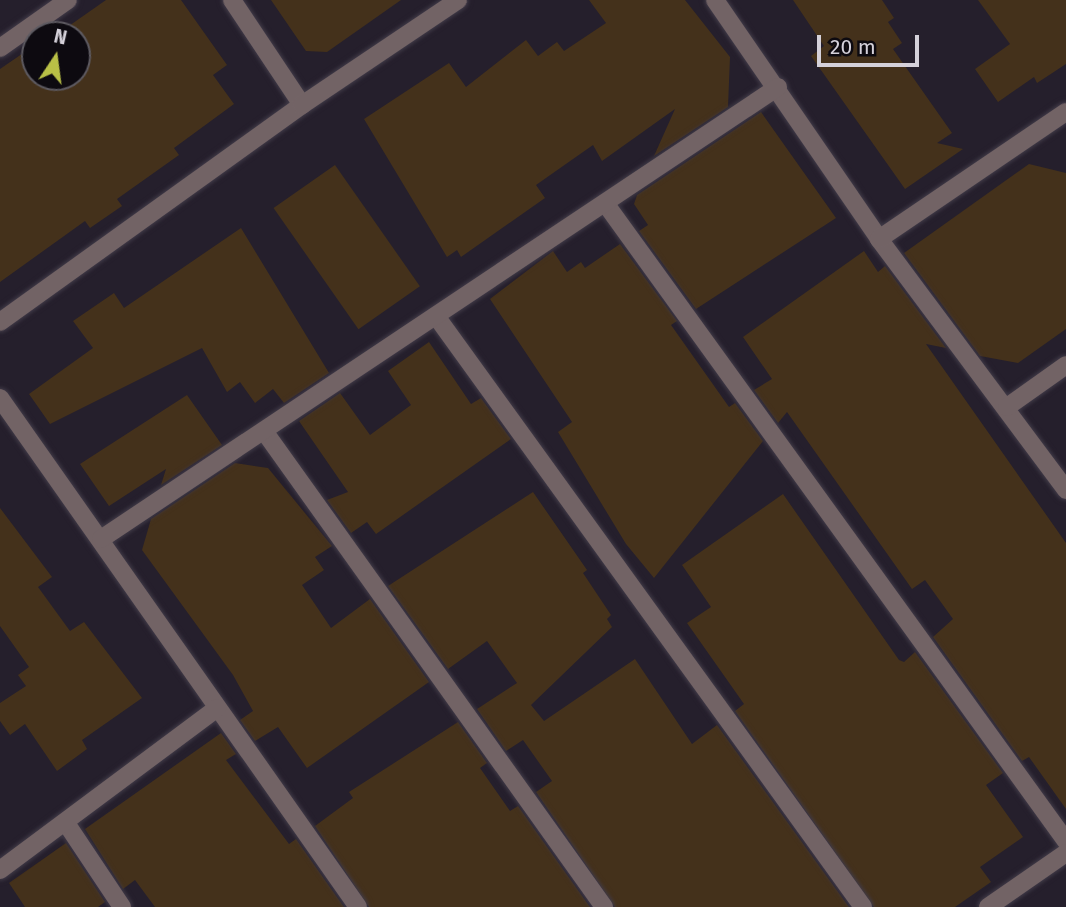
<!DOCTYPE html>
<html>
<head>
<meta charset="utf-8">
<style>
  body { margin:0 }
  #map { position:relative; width:1066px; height:907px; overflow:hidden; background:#251f2c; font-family:"Fira Sans",sans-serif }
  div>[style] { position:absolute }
  .building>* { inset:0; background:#44311b; transform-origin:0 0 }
  .roads { filter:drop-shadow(0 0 2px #413b48) drop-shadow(0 0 2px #413b48) }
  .minor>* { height:18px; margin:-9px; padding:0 9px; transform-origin:9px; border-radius:9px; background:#726365 }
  span { translate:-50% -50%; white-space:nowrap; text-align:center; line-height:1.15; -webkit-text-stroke:5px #0d0a10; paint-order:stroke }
  .north { position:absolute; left:21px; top:21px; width:70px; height:70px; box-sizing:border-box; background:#0d0a10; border:2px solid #5d5a61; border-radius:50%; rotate:13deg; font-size:19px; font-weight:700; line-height:28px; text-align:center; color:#d5d1da }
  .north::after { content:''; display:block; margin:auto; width:24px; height:32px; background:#b9c046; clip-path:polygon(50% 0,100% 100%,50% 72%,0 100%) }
  .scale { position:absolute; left:817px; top:35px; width:102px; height:32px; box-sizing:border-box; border:4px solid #d5d1da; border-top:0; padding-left:9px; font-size:21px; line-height:24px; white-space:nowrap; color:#d5d1da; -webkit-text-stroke:5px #0d0a10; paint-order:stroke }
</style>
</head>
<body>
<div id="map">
  <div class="building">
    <i style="clip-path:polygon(106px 0,181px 0,227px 65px,213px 75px,234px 104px,174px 148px,179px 155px,117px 199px,122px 206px,90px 228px,85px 221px,0 282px,0 69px,35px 45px,35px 77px,77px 77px,77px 35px,56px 35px)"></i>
    <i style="clip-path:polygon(271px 0,401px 0,327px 52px,306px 51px)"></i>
    <i style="clip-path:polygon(589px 0,685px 0,730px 57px,728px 107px,654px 156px,675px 109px,602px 161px,593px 145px,536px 185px,545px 198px,461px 257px,457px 250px,447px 257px,364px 119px,449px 63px,466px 87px,526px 40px,538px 56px,557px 42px,564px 51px,606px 23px)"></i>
    <i style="clip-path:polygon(793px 0,882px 0,894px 18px,888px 22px,902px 43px,893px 49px,952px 133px,937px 143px,963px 149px,905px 189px,811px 56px,824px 46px)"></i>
    <i style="clip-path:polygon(978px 0,1066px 0,1066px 64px,1037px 83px,1034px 77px,998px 102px,975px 69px,1010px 44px)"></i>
    <i style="clip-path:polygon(761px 112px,836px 218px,696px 309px,639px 231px,648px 225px,634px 204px,637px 195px)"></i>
    <i style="clip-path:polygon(1029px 164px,1066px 173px,1066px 329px,1018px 363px,980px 356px,904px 253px)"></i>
    <i style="left:335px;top:165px;width:148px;height:75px;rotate:55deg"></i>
    <i style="clip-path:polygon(241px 228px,329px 373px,284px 403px,273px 389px,255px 403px,240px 382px,227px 392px,202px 348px,50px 424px,29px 394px,93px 348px,73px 321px,114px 293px,124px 308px)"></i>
    <i style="clip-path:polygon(620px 244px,677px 321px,671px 325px,729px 407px,735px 403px,763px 441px,654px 578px,626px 544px,558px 432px,572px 422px,490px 299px,553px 251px,567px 272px,581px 262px,585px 268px)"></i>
    <i style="clip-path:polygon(864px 251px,878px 272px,885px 266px,946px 348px,926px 344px,1066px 543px,1066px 809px,1029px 757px,1022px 761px,933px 637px,953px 619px,925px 580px,912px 589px,787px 412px,778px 423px,754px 390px,772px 379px,743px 337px)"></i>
    <i style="clip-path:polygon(429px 342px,471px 404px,481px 398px,511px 439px,376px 534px,367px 522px,351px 533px,327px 500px,348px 492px,299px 421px,340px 393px,370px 435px,411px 405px,388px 371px)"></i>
    <i style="clip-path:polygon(187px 395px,222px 445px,161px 485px,166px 469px,109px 506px,80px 464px)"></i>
    <i style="clip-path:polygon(235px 463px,268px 468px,332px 546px,315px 557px,324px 570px,302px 585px,331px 628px,370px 599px,429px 682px,307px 768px,278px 727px,255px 741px,240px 720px,253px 711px,233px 675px,142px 550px,151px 519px)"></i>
    <i style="clip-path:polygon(533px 492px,587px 570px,583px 573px,611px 615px,607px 619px,612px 627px,531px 705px,544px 721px,635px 659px,692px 744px,717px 725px,849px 907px,615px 907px,536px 792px,552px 781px,523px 740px,506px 751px,477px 709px,517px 683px,487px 641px,448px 669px,388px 586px)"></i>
    <i style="clip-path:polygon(783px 494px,899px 660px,904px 662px,915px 652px,1003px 773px,986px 785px,1023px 837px,980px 867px,991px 882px,955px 907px,874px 907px,735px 711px,744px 704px,687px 623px,711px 607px,682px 565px)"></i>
    <i style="clip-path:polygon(0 508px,52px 577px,38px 587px,70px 631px,84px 622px,142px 698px,82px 740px,87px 749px,57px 771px,25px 724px,10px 735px,0 721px,0 703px,26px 686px,18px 675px,29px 667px,0 626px)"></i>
    <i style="clip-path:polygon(458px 722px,487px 763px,480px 768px,510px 811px,518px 806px,590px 907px,369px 907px,315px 826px,353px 798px,349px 792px)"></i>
    <i style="clip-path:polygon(221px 733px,236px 754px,226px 760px,289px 844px,296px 839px,344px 907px,155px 907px,135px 880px,123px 889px,85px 829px)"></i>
    <i style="clip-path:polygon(66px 843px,105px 902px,98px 907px,25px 907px,9px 883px)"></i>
  </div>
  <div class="roads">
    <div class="minor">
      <i style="left:232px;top:0;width:126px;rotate:56.3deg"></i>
      <i style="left:715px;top:0;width:290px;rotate:55.5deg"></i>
      <i style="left:879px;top:239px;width:313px;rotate:53.3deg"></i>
      <i style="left:0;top:48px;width:83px;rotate:-35.2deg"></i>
      <i style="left:605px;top:203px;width:787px;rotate:54.15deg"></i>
      <i style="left:879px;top:239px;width:226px;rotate:-34.2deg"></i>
      <i style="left:436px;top:316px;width:729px;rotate:54.15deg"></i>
      <i style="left:0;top:322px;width:372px;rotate:-35.7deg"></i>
      <i style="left:302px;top:105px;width:188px;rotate:-33.9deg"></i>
      <i style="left:0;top:398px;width:622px;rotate:54.88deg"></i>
      <i style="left:1007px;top:407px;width:72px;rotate:-35.4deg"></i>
      <i style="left:264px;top:431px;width:585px;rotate:54.46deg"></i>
      <i style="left:101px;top:539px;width:814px;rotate:-33.73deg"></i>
      <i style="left:66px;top:823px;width:101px;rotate:56.3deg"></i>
      <i style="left:0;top:870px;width:271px;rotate:-36.7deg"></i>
      <i style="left:988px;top:907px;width:95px;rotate:-34.7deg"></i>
    </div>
  </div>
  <div class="north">N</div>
  <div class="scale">20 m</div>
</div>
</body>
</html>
